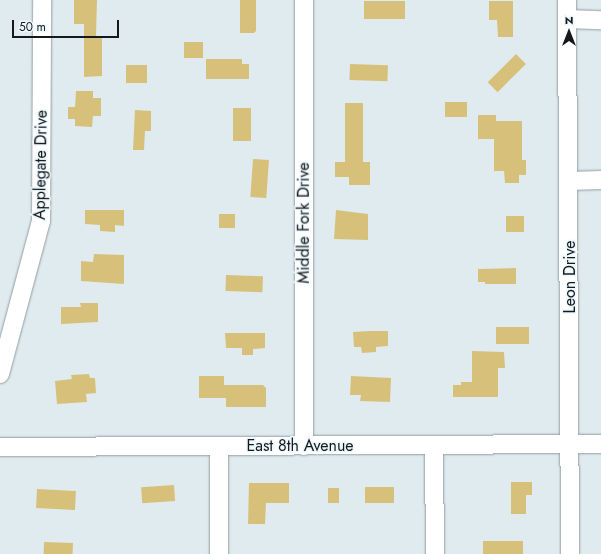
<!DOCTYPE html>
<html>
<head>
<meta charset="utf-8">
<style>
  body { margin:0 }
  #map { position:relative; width:601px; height:554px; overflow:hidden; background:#e0ebef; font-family:Jost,sans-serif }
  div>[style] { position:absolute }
  .building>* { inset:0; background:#d7c17a; transform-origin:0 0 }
  .roads { filter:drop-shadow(0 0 1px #939da2) drop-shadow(0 0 1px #939da2) }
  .minor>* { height:18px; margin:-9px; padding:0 9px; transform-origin:9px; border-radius:9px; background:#fff }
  span { translate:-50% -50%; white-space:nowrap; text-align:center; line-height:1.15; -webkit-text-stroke:3px #edf8fd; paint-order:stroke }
  .street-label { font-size:16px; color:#15191b }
  .north { position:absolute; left:549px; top:12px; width:40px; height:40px; -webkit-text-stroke:3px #edf8fd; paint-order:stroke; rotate:0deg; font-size:11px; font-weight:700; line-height:16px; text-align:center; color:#15191b }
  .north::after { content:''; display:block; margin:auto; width:14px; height:18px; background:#15191b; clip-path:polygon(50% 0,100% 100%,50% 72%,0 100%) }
  .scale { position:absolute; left:12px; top:20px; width:107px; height:18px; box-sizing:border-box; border:2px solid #15191b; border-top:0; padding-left:5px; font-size:12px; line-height:14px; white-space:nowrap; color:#15191b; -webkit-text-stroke:3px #edf8fd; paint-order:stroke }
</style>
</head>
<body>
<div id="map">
  <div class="building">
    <i style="clip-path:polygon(74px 0,97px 0,96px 36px,102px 36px,102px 76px,84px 77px,84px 24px,74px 24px)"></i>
    <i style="clip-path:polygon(240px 0,256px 0,256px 31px,254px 33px,240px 33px)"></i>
    <i style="left:364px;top:1px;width:41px;height:18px"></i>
    <i style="clip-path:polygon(489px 1px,513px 1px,513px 37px,498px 37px,497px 20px,489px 20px)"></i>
    <i style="left:184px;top:42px;width:19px;height:16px"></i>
    <i style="left:516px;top:54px;width:14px;height:40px;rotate:45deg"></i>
    <i style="clip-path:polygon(206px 59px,242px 59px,242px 64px,249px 64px,249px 79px,206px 79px)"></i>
    <i style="left:350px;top:64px;width:38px;height:16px;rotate:2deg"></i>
    <i style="left:126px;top:65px;width:21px;height:18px"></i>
    <i style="clip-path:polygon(76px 91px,93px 91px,93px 98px,101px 98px,101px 116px,93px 116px,92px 127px,75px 126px,75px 119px,68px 119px,68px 107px,75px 107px)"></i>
    <i style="left:445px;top:102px;width:22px;height:15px"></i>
    <i style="clip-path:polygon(345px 103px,363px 103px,363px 162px,370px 162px,370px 185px,349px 185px,349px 177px,335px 177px,335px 162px,345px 162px)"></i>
    <i style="left:233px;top:108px;width:18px;height:33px"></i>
    <i style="clip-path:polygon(135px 110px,151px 111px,151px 131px,145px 131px,144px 150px,133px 150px)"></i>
    <i style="clip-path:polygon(478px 115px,496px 115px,496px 121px,522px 121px,522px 160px,526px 160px,526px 175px,519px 175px,519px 183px,505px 183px,504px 171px,494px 171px,494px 139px,478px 139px)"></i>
    <i style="left:253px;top:159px;width:16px;height:38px;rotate:4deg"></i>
    <i style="clip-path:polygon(85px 210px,124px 210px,124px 226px,115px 225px,115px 232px,100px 231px,100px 225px,85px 224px)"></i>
    <i style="clip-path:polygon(336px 210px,368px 214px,368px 240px,334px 239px)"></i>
    <i style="left:219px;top:214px;width:16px;height:14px"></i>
    <i style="left:506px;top:216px;width:18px;height:16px"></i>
    <i style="clip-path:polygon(94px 254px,124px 255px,124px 284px,81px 281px,81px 261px,93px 262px)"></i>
    <i style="clip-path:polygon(516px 268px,516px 284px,485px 284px,485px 282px,478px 282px,478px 269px)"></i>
    <i style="left:226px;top:275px;width:37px;height:16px;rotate:2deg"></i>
    <i style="clip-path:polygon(80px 303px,98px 303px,98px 322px,61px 324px,61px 307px,81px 307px)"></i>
    <i style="left:496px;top:327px;width:33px;height:17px"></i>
    <i style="clip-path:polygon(370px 331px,388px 331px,388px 346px,376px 347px,376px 352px,362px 353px,361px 347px,354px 347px,353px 332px)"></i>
    <i style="clip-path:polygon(225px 333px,265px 333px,265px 348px,253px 349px,253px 355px,242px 355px,242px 348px,226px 348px)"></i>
    <i style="clip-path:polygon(472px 351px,504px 352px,505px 368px,498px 368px,498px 397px,453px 397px,453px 385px,461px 385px,461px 382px,472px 382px)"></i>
    <i style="clip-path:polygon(89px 374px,90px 378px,95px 378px,96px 393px,86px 394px,87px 402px,57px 404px,55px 381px,72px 379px,71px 375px)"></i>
    <i style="clip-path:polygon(199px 376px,224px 376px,224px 385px,263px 385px,266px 388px,266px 407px,226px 407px,226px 398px,199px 398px)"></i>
    <i style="clip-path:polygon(351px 376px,391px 378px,390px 402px,360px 401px,361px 395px,350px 395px)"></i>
    <i style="clip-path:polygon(511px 482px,532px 482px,532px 495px,526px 495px,526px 514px,511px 514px)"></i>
    <i style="clip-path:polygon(249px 483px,289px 483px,289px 503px,266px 503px,265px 524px,248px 524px)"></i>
    <i style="left:174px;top:485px;width:16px;height:33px;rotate:86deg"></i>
    <i style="left:365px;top:487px;width:29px;height:16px"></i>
    <i style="left:328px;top:488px;width:11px;height:15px"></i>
    <i style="left:37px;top:489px;width:39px;height:19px;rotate:3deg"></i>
    <i style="left:483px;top:541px;width:40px;height:13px"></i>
    <i style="left:44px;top:542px;width:29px;height:12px;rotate:2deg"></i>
  </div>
  <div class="roads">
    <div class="minor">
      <i style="left:567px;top:0;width:554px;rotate:89.69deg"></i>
      <i style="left:567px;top:19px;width:34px;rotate:2deg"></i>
      <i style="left:569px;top:181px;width:32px;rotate:-2deg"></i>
      <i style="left:0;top:374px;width:158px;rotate:-75deg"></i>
      <i style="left:41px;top:221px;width:221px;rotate:-89.7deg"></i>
      <i style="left:434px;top:445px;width:109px;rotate:89.5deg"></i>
      <i style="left:219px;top:446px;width:108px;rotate:90deg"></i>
      <i style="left:304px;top:446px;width:446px;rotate:-90deg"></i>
      <i style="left:0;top:447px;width:601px;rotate:-0.29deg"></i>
    </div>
  </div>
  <div class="street-label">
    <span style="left:41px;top:165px;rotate:-89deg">Applegate Drive</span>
    <span style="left:304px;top:223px;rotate:-90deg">Middle Fork Drive</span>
    <span style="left:570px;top:277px;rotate:-90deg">Leon Drive</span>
    <span style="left:300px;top:446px">East 8th Avenue</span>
  </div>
  <div class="north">N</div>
  <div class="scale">50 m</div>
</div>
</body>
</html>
